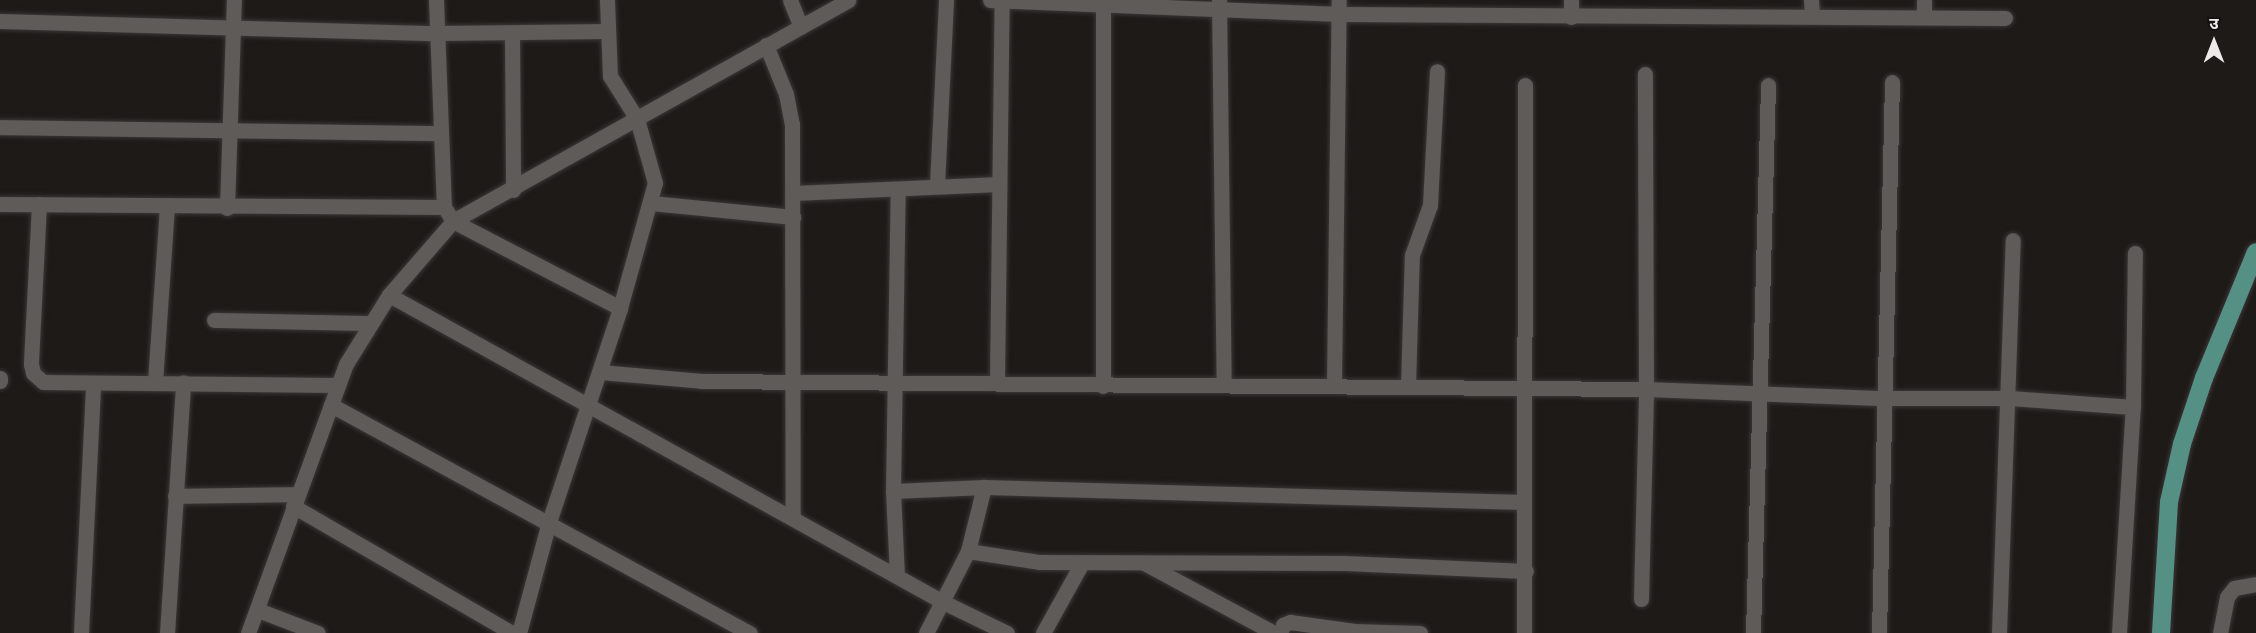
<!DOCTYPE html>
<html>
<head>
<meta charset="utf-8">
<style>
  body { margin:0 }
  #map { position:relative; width:2256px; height:633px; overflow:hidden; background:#1e1a18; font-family:Spectral,"Noto Sans Devanagari",serif }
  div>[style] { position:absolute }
  .roads { filter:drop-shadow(0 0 2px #3a3736) drop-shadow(0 0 2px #3a3736) }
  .street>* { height:15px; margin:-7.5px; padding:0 7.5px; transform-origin:7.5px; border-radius:7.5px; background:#5f5b59 }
  .primary>* { height:18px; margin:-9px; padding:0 9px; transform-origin:9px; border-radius:9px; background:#559084 }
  span { translate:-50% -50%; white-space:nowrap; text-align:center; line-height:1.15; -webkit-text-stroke:4.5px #15110f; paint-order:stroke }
  .north { position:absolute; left:2184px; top:12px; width:60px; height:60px; -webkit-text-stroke:4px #15110f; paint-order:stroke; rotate:0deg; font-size:16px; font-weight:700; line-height:24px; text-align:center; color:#edeae9 }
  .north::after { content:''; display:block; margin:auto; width:21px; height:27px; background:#edeae9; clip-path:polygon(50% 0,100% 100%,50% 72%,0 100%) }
</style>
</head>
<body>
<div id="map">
  <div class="roads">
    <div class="street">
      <i style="left:436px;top:0;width:207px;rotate:87.8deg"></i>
      <i style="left:790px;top:0;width:29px;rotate:68deg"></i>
      <i style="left:990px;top:0;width:349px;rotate:2.3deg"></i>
      <i style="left:1339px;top:14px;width:666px;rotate:0.34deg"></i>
      <i style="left:1219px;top:0;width:383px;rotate:89.3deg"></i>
      <i style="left:1811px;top:0;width:16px;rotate:86deg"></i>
      <i style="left:1571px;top:17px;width:17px;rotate:-90deg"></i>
      <i style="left:1924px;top:17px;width:17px;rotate:-90deg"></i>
      <i style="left:0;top:21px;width:435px;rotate:1.6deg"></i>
      <i style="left:435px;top:33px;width:172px;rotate:-0.7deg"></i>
      <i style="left:512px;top:33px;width:157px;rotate:89.6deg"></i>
      <i style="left:766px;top:45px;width:53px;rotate:67.8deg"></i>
      <i style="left:786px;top:94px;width:31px;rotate:79deg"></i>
      <i style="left:792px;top:124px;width:394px;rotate:89.9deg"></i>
      <i style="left:0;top:127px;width:438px;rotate:0.8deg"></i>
      <i style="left:937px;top:185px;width:185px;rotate:-87.2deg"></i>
      <i style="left:793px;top:193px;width:206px;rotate:-2.5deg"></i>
      <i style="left:651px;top:203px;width:143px;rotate:5.6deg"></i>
      <i style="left:0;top:204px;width:444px;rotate:0.4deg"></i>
      <i style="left:444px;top:207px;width:17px;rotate:57deg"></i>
      <i style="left:453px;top:221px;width:188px;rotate:27.5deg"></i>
      <i style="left:39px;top:204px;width:160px;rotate:92.9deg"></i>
      <i style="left:31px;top:364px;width:9px;rotate:77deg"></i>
      <i style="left:33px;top:373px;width:13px;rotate:42deg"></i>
      <i style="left:43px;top:382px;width:294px;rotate:0.6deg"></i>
      <i style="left:227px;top:208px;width:208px;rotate:-88.1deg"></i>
      <i style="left:389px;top:295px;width:633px;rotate:28.99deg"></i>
      <i style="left:943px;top:602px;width:71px;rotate:25.8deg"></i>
      <i style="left:214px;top:320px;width:156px;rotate:1.1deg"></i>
      <i style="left:600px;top:372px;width:102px;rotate:5deg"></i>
      <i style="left:702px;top:381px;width:944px;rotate:0.49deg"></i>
      <i style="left:1646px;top:389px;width:239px;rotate:2.2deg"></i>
      <i style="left:1885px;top:398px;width:125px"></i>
      <i style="left:2010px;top:398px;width:123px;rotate:4.2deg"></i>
      <i style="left:0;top:381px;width:3px;rotate:-90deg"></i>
      <i style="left:155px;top:382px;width:177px;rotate:-86.1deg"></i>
      <i style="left:997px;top:382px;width:382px;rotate:-89.3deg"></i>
      <i style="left:1334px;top:384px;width:384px;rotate:-89.3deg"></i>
      <i style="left:1103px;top:386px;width:386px;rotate:-90deg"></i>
      <i style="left:1408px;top:386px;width:131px;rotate:-88.3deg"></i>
      <i style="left:1412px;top:255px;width:53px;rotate:-70.2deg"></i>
      <i style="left:1430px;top:205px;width:134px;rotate:-87deg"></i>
      <i style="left:331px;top:405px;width:477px;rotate:28.6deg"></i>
      <i style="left:893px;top:491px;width:91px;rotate:-2.5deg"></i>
      <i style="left:984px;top:487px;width:540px;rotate:1.59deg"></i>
      <i style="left:175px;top:496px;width:123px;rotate:-0.9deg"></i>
      <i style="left:293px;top:506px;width:253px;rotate:30.1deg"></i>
      <i style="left:968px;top:551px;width:73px;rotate:8.7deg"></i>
      <i style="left:1040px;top:562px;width:305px;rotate:0.2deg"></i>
      <i style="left:1345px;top:563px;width:181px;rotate:2.5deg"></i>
      <i style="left:1144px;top:563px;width:148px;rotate:28.3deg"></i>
      <i style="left:897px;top:576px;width:85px;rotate:-92.7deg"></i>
      <i style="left:893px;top:491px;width:302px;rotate:-89.1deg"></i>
      <i style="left:1641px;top:599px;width:210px;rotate:-88.6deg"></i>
      <i style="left:1646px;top:389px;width:315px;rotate:-90.2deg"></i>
      <i style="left:258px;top:610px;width:64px;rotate:21deg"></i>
      <i style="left:81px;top:633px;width:249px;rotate:-87.2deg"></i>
      <i style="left:167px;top:633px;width:251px;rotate:-86.3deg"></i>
      <i style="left:248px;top:633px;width:286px;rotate:-70deg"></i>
      <i style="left:346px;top:364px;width:81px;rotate:-58.1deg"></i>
      <i style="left:389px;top:295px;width:98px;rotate:-49.1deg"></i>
      <i style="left:453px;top:221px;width:453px;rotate:-29.2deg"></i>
      <i style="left:519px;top:633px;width:115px;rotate:-74.9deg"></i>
      <i style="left:549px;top:522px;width:225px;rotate:-71.6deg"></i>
      <i style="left:620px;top:308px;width:130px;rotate:-74.4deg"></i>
      <i style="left:655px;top:183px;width:66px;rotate:-105.7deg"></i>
      <i style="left:637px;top:119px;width:51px;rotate:-122.1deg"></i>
      <i style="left:610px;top:76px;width:76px;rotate:-92.3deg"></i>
      <i style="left:926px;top:633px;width:92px;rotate:-62.9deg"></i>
      <i style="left:968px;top:551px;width:66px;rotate:-76deg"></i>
      <i style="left:1043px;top:633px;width:80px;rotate:-60.9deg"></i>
      <i style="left:1280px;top:633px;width:9px;rotate:-69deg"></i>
      <i style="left:1283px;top:625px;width:8px;rotate:-23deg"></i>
      <i style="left:1290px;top:622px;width:65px;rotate:8deg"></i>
      <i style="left:1354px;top:631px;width:66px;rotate:1.7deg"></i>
      <i style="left:1524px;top:633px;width:548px;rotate:-89.9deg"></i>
      <i style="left:1753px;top:633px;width:548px;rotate:-88.43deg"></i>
      <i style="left:1879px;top:633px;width:551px;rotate:-88.65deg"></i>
      <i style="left:1999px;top:633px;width:393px;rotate:-88deg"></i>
      <i style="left:2119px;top:633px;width:226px;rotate:-86.5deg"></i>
      <i style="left:2133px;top:407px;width:154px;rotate:-89.3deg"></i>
      <i style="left:2220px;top:633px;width:37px;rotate:-79deg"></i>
      <i style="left:2227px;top:597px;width:11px;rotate:-52deg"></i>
      <i style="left:2234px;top:588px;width:22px;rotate:-10deg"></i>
    </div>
    <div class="primary">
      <i style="left:2161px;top:633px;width:131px;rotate:-86.5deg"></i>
      <i style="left:2169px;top:502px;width:59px;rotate:-77.4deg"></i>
      <i style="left:2182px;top:444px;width:70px;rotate:-71.6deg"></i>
      <i style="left:2204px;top:378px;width:136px;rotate:-67.6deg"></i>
    </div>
  </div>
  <div class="north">उ</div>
</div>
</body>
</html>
